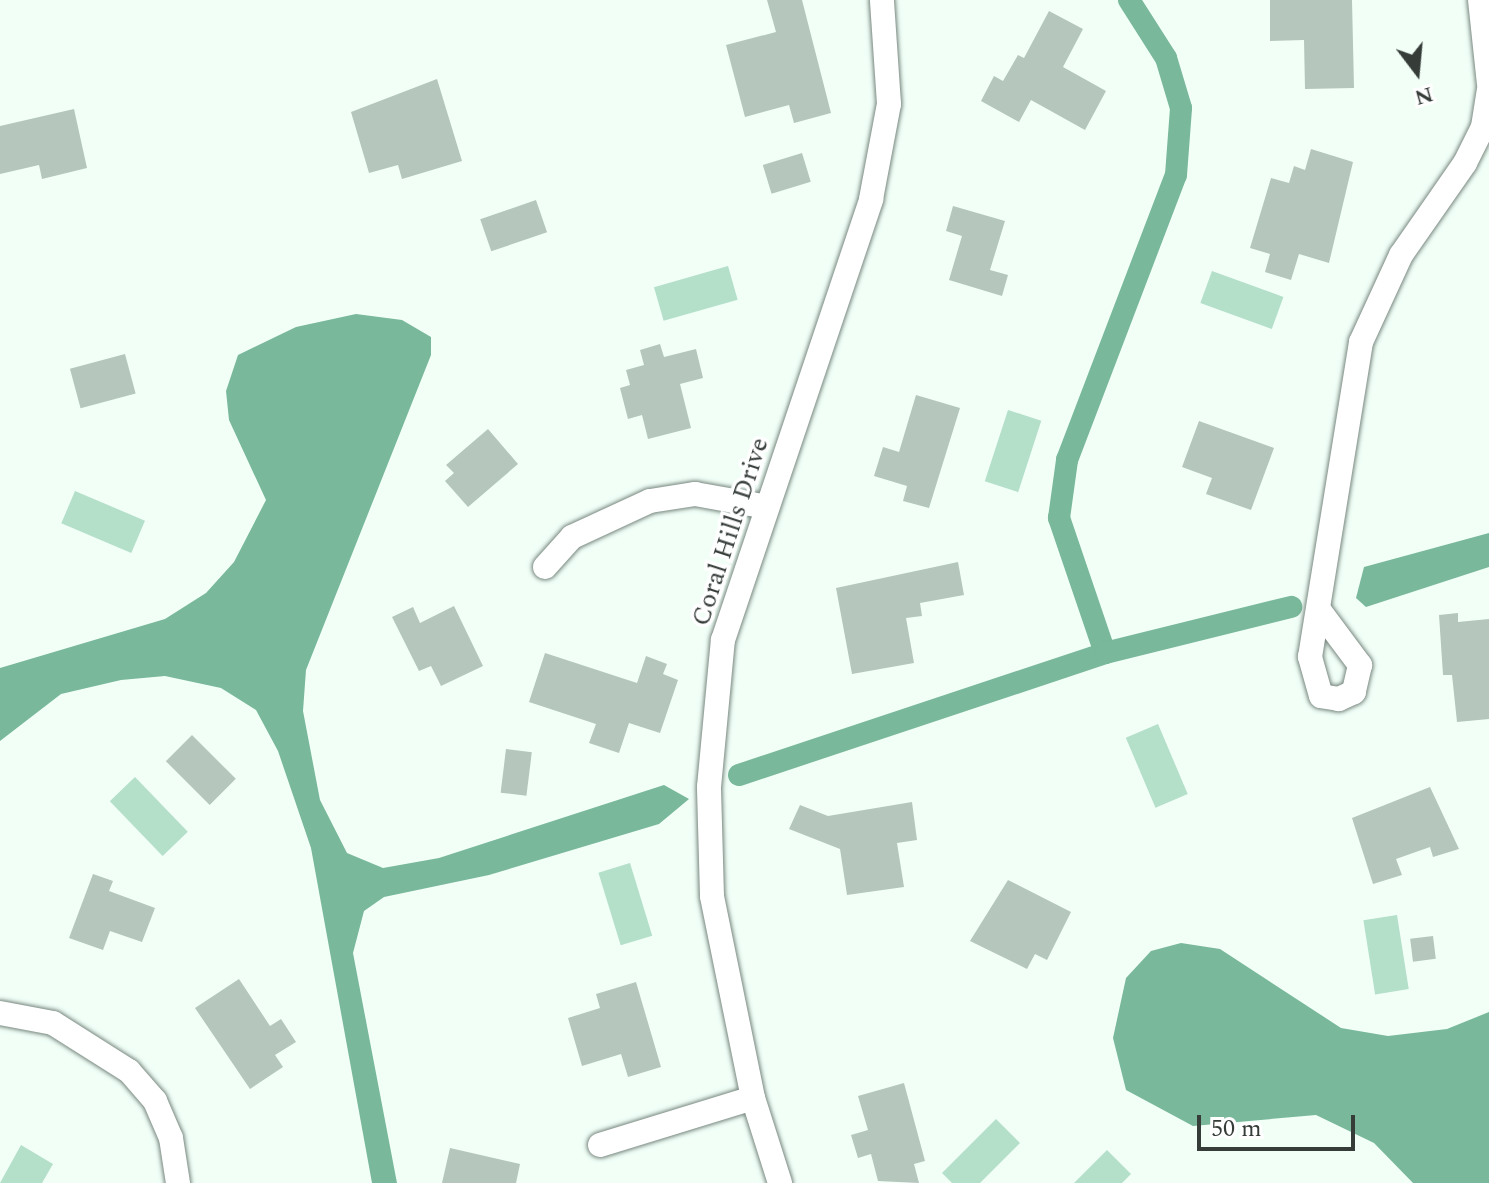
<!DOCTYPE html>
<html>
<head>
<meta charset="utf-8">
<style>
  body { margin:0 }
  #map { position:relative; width:1489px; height:1183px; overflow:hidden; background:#f1fff7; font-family:Spectral,serif }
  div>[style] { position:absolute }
  .green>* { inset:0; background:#b4dfc9; transform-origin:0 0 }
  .water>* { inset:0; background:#79b89a }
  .canal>* { height:22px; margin:-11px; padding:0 11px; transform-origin:11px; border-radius:11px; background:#79b89a }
  .building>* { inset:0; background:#b5c6bd; transform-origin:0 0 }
  .roads { filter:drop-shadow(0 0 2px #788880) drop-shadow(0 0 2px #788880) }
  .minor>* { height:24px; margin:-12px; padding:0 12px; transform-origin:12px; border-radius:12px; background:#fff }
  span { translate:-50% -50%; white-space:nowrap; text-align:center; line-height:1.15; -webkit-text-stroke:7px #fff; paint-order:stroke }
  .street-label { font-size:26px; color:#363d39 }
  .north { position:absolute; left:1377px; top:32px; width:80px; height:80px; -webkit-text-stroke:6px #fff; paint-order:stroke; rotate:164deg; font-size:22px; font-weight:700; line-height:32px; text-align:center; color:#363d39 }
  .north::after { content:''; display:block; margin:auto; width:28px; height:36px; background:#363d39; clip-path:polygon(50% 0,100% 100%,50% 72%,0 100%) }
  .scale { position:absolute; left:1197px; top:1115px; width:158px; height:36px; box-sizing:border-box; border:4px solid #363d39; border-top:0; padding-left:10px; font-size:24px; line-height:28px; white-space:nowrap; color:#363d39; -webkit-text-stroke:6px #fff; paint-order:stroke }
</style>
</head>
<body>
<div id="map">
  <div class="green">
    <i style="left:728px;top:266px;width:35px;height:77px;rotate:74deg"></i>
    <i style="left:1212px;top:271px;width:76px;height:34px;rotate:20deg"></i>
    <i style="left:1008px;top:410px;width:35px;height:75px;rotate:18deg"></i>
    <i style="left:75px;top:491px;width:76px;height:35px;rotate:23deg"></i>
    <i style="left:1158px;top:724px;width:76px;height:35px;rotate:67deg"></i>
    <i style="left:135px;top:777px;width:76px;height:35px;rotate:46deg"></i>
    <i style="left:630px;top:863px;width:76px;height:33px;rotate:73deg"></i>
    <i style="left:1397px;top:915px;width:75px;height:34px;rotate:81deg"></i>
    <i style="clip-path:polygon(996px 1119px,1020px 1143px,980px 1183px,952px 1183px,942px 1173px)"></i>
    <i style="clip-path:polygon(21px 1145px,53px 1164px,42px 1183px,0 1183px)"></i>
    <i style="clip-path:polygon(1107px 1150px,1131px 1174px,1122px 1183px,1074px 1183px)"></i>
  </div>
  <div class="water">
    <i style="clip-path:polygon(356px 314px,402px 320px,431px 337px,431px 355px,306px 670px,303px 711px,320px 800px,347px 853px,383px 868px,439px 858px,664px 785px,689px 799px,659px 824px,489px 875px,384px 897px,364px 911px,353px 953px,397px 1183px,372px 1183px,311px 848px,278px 751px,256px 710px,221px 688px,165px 676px,121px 680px,61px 694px,0 741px,0 668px,165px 619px,206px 593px,234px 562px,266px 500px,229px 420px,226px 391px,238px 355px,296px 327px)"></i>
    <i style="clip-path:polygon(1489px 533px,1489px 567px,1366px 607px,1356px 598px,1364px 567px)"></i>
    <i style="clip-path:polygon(1181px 943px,1220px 949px,1341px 1028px,1388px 1036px,1447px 1029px,1489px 1012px,1489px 1183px,1413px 1183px,1374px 1143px,1316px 1115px,1193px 1126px,1126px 1090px,1113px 1038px,1126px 978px,1151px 951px)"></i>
  </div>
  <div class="canal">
    <i style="left:1105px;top:653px;width:143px;rotate:-108.8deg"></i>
    <i style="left:1059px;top:518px;width:59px;rotate:-82.1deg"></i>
    <i style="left:1067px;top:460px;width:305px;rotate:-69.1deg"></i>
    <i style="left:1176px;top:175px;width:67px;rotate:-85.7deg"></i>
    <i style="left:1181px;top:108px;width:52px;rotate:-106.7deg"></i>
    <i style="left:1166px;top:58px;width:69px;rotate:-122.5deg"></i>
    <i style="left:739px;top:775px;width:386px;rotate:-18.4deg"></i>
    <i style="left:1105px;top:653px;width:192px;rotate:-13.9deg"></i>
  </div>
  <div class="building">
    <i style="clip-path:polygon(767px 0,802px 0,831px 113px,794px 123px,789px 105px,745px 117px,726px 45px,776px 32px)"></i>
    <i style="clip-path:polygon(1270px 0,1352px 0,1354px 88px,1305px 89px,1304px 40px,1270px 41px)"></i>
    <i style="clip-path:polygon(1049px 11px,1083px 29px,1063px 67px,1106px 91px,1085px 130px,1031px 100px,1019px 122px,981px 101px,994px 76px,1003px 81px,1018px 55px,1024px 58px)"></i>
    <i style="clip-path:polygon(437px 79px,462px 161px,402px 179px,398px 165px,369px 173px,351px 112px)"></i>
    <i style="clip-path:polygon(74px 109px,87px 168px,42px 179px,39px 165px,0 174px,0 126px)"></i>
    <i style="clip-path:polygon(1311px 149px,1353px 162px,1329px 263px,1299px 254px,1291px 280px,1265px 272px,1270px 254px,1250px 248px,1271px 178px,1289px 183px,1294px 166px,1305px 170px)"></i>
    <i style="left:802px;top:153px;width:30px;height:41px;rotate:73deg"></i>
    <i style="left:536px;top:200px;width:34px;height:59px;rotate:71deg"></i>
    <i style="clip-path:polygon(953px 206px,1005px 221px,990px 270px,1008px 275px,1002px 296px,949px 280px,962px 236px,946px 231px)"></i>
    <i style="clip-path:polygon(660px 344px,664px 357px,696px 349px,703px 378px,680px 384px,691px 428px,648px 439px,642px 415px,628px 419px,620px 388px,630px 385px,626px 370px,644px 365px,640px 350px)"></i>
    <i style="left:125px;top:354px;width:41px;height:57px;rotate:75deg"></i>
    <i style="clip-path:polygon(916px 395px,960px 408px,929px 508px,903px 501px,907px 486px,874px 476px,883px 447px,899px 452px)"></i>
    <i style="clip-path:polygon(1199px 421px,1274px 448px,1251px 510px,1206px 494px,1212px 478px,1182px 467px)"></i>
    <i style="clip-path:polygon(488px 429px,518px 464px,468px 507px,445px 481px,454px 473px,446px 465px)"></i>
    <i style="clip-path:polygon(958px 562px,964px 595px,920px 603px,922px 616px,906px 618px,914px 663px,852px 674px,836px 588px)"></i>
    <i style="clip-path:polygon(454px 606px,483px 666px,441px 686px,431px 666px,419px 671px,392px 617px,413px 607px,420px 623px)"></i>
    <i style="clip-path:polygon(1458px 613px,1458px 622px,1489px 619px,1489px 719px,1457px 722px,1452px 675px,1443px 675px,1439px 615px)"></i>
    <i style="clip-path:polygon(545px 653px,637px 683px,646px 656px,667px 664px,663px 674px,678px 680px,660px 733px,629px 723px,619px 753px,589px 743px,596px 724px,529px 702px)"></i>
    <i style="left:192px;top:735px;width:62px;height:37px;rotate:45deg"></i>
    <i style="left:506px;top:749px;width:26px;height:44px;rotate:7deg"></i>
    <i style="clip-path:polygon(1430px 787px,1459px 849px,1433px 857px,1430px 847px,1396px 859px,1402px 875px,1373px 884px,1352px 818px)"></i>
    <i style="clip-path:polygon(912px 802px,917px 840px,897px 843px,904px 887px,847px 895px,840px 849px,789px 829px,800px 805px,828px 816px)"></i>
    <i style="clip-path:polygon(93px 874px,113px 881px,109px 891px,155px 908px,142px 942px,110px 931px,103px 950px,69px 938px)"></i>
    <i style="clip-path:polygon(1008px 880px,1071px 912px,1047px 960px,1035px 954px,1027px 969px,970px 941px)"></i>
    <i style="left:1433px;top:936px;width:23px;height:23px;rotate:83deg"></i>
    <i style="clip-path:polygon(239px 979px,270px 1026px,281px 1019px,296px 1042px,275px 1055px,283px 1067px,250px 1089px,195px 1008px)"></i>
    <i style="clip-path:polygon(636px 982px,661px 1067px,628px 1077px,621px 1054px,582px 1066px,568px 1018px,600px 1008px,596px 994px)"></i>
    <i style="clip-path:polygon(904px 1083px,925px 1161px,914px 1164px,919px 1183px,878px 1181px,871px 1154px,858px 1158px,851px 1135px,868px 1130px,858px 1096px)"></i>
    <i style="clip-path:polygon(450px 1148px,520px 1164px,516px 1183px,442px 1183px)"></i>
  </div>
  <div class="roads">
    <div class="minor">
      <i style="left:1480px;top:0;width:84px;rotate:83.9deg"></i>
      <i style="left:545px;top:567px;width:40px;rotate:-48deg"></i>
      <i style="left:572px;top:537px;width:86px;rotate:-24.8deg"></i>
      <i style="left:650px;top:501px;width:46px;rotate:-8.8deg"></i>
      <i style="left:695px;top:494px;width:73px;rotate:10.2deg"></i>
      <i style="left:1319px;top:610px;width:69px;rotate:53.3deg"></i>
      <i style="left:1360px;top:665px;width:28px;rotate:103deg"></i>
      <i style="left:1354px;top:692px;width:17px;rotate:155deg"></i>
      <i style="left:1339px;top:699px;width:18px;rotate:-171deg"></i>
      <i style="left:1321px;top:696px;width:41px;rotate:-105.8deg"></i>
      <i style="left:1310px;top:657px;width:319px;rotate:-80.8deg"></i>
      <i style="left:1361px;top:342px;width:96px;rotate:-65.3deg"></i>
      <i style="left:1401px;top:255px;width:112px;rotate:-55.2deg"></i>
      <i style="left:1465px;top:163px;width:40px;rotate:-63.4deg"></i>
      <i style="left:1483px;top:127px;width:37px;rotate:-81deg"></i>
      <i style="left:0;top:1013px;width:54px;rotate:10.7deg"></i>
      <i style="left:53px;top:1023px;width:90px;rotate:32.3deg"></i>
      <i style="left:129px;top:1071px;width:40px;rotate:49deg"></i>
      <i style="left:155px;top:1101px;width:40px;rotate:66.6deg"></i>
      <i style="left:171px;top:1138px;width:46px;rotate:81.2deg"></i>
      <i style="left:600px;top:1145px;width:160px;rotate:-17.1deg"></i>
      <i style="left:780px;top:1183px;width:89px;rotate:-107.6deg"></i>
      <i style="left:753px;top:1098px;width:206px;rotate:-101.5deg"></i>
      <i style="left:712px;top:896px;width:109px;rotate:-91.6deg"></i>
      <i style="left:709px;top:787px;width:148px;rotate:-84.6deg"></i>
      <i style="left:723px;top:640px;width:465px;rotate:-71.4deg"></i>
      <i style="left:871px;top:199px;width:97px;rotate:-79.3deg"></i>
      <i style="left:889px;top:104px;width:104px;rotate:-93.9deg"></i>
    </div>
  </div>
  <div class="street-label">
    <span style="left:731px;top:532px;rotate:-72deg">Coral Hills Drive</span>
  </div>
  <div class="north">N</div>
  <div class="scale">50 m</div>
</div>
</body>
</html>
